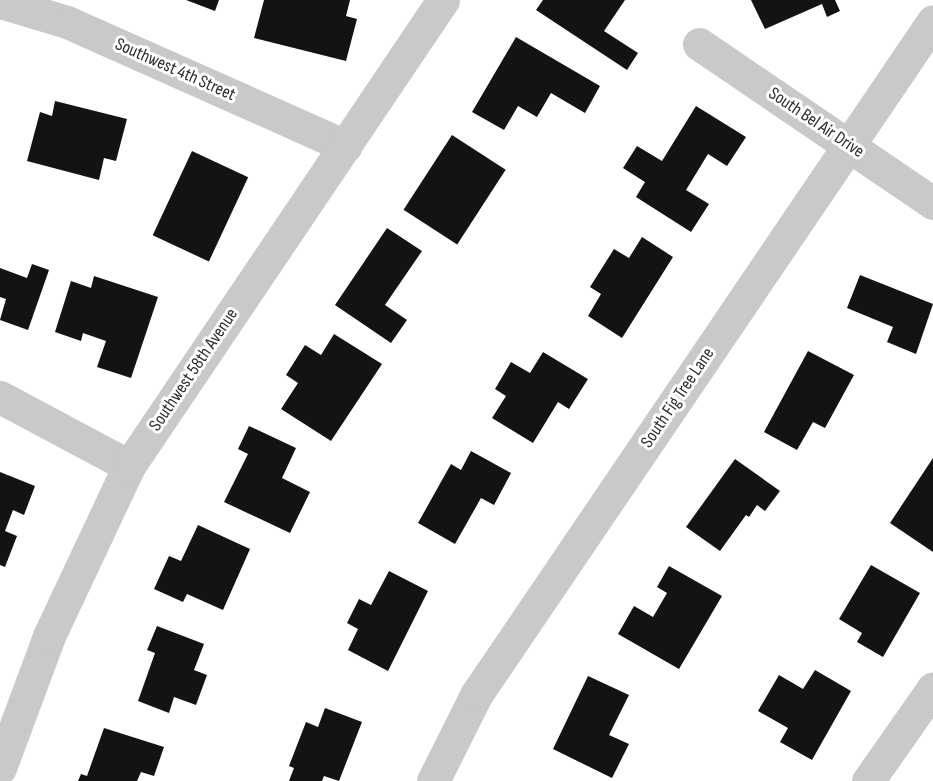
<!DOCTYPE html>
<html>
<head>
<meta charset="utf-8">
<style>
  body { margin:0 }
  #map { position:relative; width:933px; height:781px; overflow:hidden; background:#fff; font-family:"Sofia Sans Condensed",sans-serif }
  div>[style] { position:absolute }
  .building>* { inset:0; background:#131313; transform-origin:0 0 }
  .minor>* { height:33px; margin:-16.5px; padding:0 16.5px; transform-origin:16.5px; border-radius:16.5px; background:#c9c9c9 }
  span { translate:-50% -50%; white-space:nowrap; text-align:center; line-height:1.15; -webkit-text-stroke:6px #fff; paint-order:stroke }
  .street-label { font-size:18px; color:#2c2c2c }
</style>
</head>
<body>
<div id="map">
  <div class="building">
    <i style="clip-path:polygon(186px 0,219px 0,215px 11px)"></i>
    <i style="clip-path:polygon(264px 0,350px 0,346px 16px,357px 19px,346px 61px,254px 38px)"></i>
    <i style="clip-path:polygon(543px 0,625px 0,604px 31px,638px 53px,627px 70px,536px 10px)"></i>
    <i style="clip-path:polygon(751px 0,835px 0,840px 11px,827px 17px,822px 4px,765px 29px)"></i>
    <i style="clip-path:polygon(516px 37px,600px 86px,585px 113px,551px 93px,537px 117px,518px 106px,504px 130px,472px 112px)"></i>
    <i style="clip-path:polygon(55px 101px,127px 119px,116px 161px,104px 158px,99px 180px,27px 161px,40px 112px,52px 116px)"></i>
    <i style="clip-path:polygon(696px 106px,746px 137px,727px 166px,708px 154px,686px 190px,709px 204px,691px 232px,636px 197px,645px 182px,623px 168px,637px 146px,662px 161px)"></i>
    <i style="left:452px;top:135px;width:64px;height:89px;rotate:33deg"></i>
    <i style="left:192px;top:151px;width:62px;height:93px;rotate:25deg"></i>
    <i style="clip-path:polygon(387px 228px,422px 251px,385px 305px,407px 320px,391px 343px,335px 305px)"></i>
    <i style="clip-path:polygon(642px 237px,673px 257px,622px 338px,588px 316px,601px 294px,590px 287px,614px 249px,629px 258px)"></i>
    <i style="clip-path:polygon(32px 264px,49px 270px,28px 330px,0 320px,6px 299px,0 297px,0 268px,27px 278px)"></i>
    <i style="clip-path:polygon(860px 275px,933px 304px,916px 354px,887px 342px,893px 327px,847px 308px)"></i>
    <i style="clip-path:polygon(94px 276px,158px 297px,131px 378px,97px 367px,106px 341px,83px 333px,81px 341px,55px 332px,71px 281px,91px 288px)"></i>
    <i style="clip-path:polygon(334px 334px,382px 364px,331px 441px,281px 409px,298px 383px,286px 375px,305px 345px,321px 355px)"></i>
    <i style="clip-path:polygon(808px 351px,854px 375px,825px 428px,813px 422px,797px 450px,764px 432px)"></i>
    <i style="clip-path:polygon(543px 352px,588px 379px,569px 409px,558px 402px,533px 443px,492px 418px,506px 396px,495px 389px,511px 362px,530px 373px)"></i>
    <i style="clip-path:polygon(249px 426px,296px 448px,282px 478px,310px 492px,290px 533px,224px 502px,248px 454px,238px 449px)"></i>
    <i style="clip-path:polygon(471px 451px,511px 473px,494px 505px,481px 498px,455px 544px,418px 523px,451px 464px,461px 470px)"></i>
    <i style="clip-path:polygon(933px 458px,933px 552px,890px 523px)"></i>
    <i style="clip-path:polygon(735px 459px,780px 491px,765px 511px,757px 505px,749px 517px,746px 515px,720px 551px,686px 527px)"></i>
    <i style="clip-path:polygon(0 472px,35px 486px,24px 515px,13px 510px,5px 531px,17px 536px,5px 567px,0 565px)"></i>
    <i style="clip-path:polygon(198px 525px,250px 549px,223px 610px,187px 594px,183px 602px,154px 589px,169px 556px,181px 561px)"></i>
    <i style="clip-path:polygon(871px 565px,920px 593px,883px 657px,857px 642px,862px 633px,839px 619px)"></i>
    <i style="clip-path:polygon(669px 566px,722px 596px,679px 669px,618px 634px,634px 606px,653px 617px,667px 593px,657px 587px)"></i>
    <i style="clip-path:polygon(389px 571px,428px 591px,388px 671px,348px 650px,358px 629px,347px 623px,359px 599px,371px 605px)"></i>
    <i style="clip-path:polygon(157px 626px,204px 644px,194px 670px,207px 675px,196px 705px,174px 697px,169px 713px,138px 701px,155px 653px,147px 650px)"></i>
    <i style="clip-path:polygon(815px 670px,851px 691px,812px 760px,780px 742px,788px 728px,758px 711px,779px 675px,803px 689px)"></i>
    <i style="clip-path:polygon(588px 676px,629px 695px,609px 735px,629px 744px,612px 778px,553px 749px)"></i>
    <i style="clip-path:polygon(325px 708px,362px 722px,339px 781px,324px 776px,322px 781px,289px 781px,294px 768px,289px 766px,306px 722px,318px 727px)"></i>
    <i style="clip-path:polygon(104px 728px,164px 747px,154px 776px,141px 772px,137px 781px,78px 781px,81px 774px,87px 776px)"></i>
  </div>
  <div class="minor">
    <i style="left:0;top:2px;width:70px;rotate:16.6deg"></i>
    <i style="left:67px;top:22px;width:305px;rotate:24deg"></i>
    <i style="left:699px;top:44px;width:283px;rotate:34.2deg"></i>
    <i style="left:0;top:397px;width:146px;rotate:28.1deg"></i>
    <i style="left:0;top:768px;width:141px;rotate:-69.6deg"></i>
    <i style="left:49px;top:636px;width:188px;rotate:-64.8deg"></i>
    <i style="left:129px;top:466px;width:562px;rotate:-56.03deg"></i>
    <i style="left:433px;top:781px;width:96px;rotate:-63.4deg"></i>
    <i style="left:476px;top:695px;width:814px;rotate:-55.86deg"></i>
    <i style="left:868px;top:781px;width:113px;rotate:-55deg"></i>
  </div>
  <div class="street-label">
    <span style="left:175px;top:70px;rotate:24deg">Southwest 4th Street</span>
    <span style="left:816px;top:123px;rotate:34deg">South Bel Air Drive</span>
    <span style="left:194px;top:370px;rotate:-56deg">Southwest 58th Avenue</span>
    <span style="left:678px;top:398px;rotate:-56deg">South Fig Tree Lane</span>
  </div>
</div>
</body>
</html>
